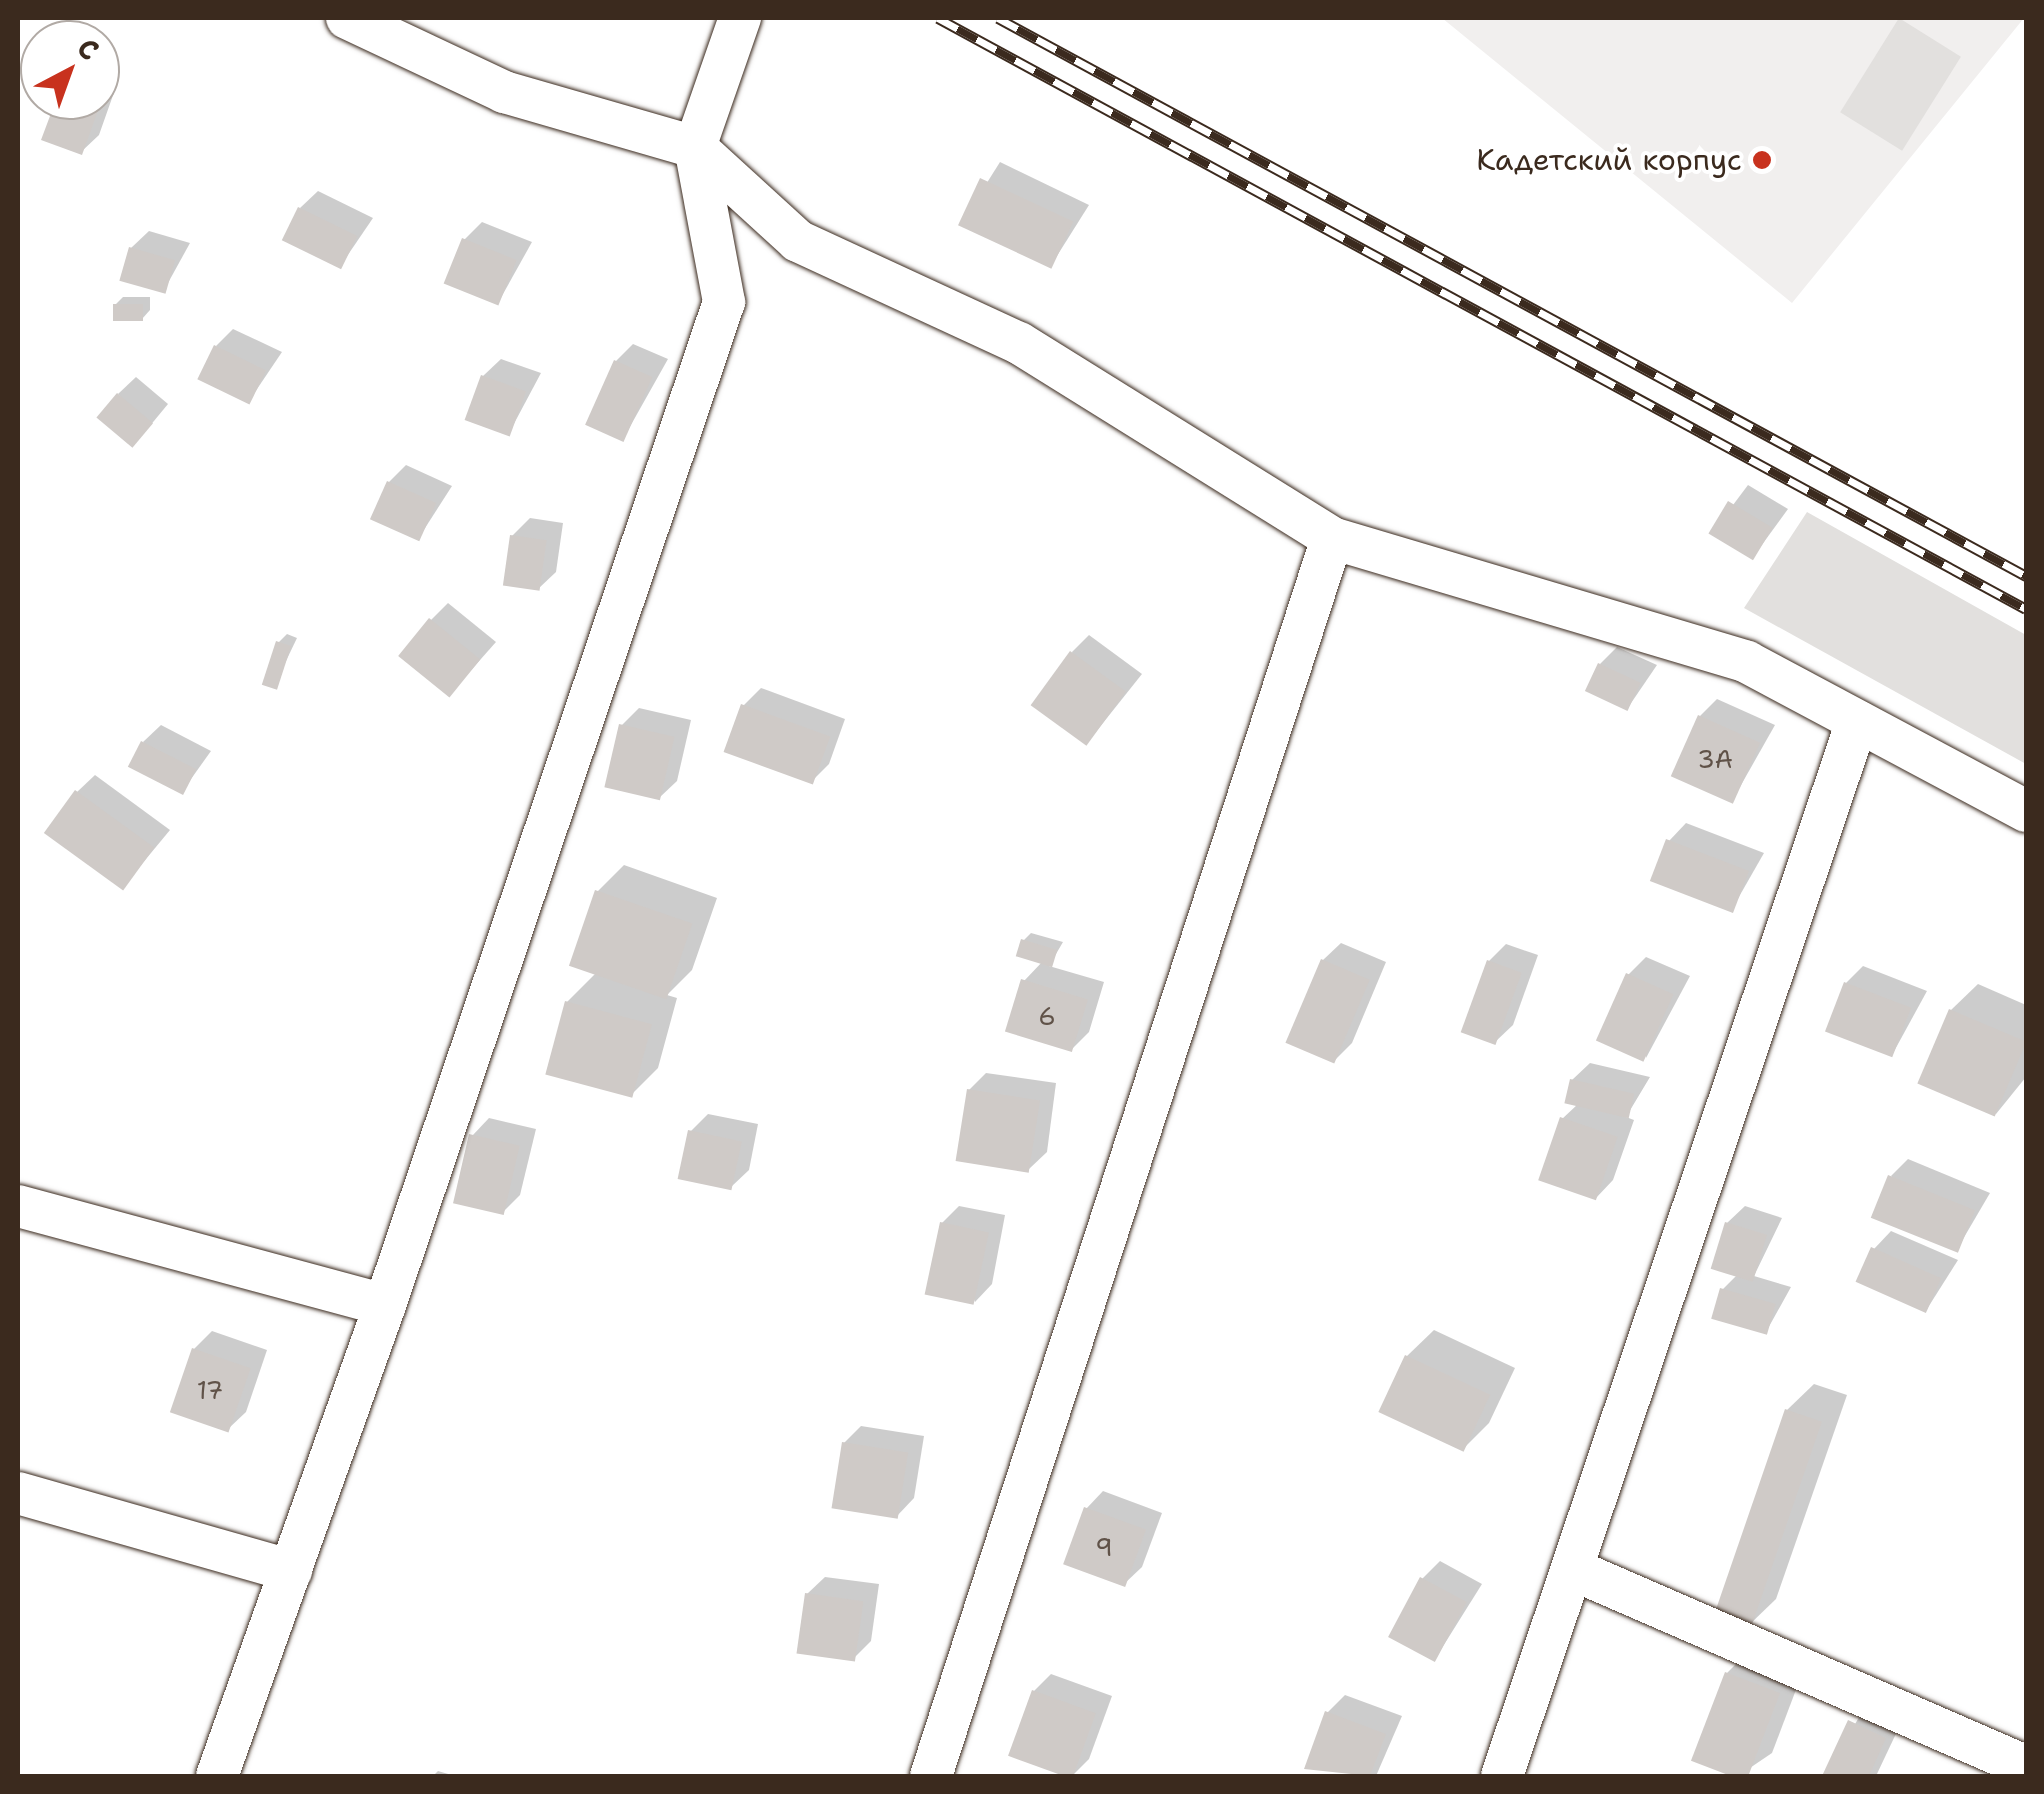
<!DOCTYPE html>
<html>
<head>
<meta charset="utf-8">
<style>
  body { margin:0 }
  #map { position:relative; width:2044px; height:1794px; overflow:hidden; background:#fff; font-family:"Shantell Sans",sans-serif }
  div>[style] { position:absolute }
  .built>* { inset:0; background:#f1efee }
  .green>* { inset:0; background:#e2e0de; transform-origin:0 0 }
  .shadow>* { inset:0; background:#0003 }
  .building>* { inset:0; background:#cfcac7; transform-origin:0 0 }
  .roads { filter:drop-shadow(0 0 2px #3b2a1e) drop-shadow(0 0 2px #3b2a1e) }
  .minor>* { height:42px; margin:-21px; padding:0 21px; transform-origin:21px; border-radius:21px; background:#fff }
  .rail>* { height:11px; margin-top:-5.5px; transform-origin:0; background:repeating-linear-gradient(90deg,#fff 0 22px,#3b2a1e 0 44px); box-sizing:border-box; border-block:2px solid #3b2a1e }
  .dots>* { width:28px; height:28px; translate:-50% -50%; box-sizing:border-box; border:5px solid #fff; border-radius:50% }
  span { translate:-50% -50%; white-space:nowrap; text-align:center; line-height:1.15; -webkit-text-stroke:8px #fff; paint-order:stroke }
  .number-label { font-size:25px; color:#605248 }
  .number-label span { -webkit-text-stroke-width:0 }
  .poi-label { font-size:30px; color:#3b2a1e }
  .right { translate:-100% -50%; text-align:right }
  .frame { position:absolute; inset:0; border:20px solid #3b2a1e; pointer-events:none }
  .north { position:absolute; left:20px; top:20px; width:100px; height:100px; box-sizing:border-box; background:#fff; border:2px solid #b1aaa5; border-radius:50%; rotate:41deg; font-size:28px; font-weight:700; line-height:40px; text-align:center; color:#3b2a1e }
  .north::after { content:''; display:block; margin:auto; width:35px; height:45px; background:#c8321e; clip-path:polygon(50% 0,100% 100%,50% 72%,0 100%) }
</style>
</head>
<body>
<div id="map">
  <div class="built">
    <i style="clip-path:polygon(1442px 18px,2024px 18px,1792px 303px)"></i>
  </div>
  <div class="green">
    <i style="left:1899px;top:18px;width:73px;height:111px;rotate:32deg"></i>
    <i style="clip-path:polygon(1807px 512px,2026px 635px,2026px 764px,1744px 608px)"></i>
  </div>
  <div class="shadow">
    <i style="clip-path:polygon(100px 78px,117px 84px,99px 135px,81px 152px,44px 139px,58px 100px,100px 100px)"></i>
    <i style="clip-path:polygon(1000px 162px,1089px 205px,1050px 267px,961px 224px)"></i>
    <i style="clip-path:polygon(318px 191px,373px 218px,341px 265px,300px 208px)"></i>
    <i style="clip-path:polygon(482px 222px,532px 242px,498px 303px,464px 240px)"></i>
    <i style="clip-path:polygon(149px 231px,190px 243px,163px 292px,131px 248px)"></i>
    <i style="clip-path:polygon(123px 297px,150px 297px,150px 310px,142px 319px,115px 305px)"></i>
    <i style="clip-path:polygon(233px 329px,282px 352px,249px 401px,216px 346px)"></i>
    <i style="clip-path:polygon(633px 344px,668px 359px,623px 439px,616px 361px)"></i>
    <i style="clip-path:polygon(501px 359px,541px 373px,509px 433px,483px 376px)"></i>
    <i style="clip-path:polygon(136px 377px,168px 404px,149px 427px,118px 394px)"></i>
    <i style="clip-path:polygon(406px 465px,452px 486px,418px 539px,389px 482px)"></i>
    <i style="clip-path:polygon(1748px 485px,1788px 509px,1753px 557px,1712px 533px)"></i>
    <i style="clip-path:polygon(530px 518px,563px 523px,556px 572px,538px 589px,512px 536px)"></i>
    <i style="clip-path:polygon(448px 603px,496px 642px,449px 695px,431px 620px)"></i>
    <i style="clip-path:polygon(287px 634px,297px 638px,274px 686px,279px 642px)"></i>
    <i style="clip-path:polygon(1089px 635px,1142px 674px,1087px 743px,1072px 652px)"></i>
    <i style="clip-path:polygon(1617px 647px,1657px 665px,1627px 709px,1600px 664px)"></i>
    <i style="clip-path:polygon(761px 688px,845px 719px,829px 764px,812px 781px,743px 706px)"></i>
    <i style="clip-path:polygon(1717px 699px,1775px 725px,1732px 801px,1700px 716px)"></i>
    <i style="clip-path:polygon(639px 708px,691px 720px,677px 781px,659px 798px,622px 725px)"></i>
    <i style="clip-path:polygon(161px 725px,211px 751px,181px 793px,143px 742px)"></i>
    <i style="clip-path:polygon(95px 775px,170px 830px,122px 888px,77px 792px)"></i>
    <i style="clip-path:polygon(1686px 823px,1764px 853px,1732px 909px,1669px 841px)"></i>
    <i style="clip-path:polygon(624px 865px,717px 898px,692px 970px,667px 995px,677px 998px,658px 1068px,632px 1094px,567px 1002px,596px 973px,597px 892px)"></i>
    <i style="clip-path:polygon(1031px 933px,1063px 942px,1049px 966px,1104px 982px,1089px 1032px,1072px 1049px,1024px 981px,1043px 961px,1023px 941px)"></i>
    <i style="clip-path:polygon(1341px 943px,1386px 962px,1352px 1043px,1334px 1061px,1323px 960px)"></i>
    <i style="clip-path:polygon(1506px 944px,1538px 955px,1513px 1025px,1495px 1042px,1489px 961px)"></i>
    <i style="clip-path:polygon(1646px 957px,1690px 976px,1646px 1058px,1628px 975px)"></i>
    <i style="clip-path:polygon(1863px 966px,1927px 991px,1892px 1055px,1846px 983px)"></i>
    <i style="clip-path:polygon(1978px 984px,2026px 1005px,2026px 1077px,1996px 1114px,1951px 1010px)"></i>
    <i style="clip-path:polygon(1590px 1063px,1650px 1077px,1626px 1117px,1634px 1120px,1613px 1180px,1596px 1198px,1562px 1119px,1578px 1104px,1572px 1080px)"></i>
    <i style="clip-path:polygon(986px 1073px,1056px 1083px,1047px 1152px,1029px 1169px,969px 1090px)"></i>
    <i style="clip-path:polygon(708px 1114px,758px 1124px,749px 1170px,731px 1187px,690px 1132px)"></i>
    <i style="clip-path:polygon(489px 1118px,536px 1129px,520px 1195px,502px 1213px,472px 1136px)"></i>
    <i style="clip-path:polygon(1908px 1159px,1990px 1193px,1956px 1251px,1891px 1176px)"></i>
    <i style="clip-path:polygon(959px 1206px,1005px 1215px,992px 1284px,975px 1302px,942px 1223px)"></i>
    <i style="clip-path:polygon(1745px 1206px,1782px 1218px,1754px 1276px,1791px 1287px,1766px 1332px,1722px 1290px,1737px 1275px,1727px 1223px)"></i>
    <i style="clip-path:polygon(1891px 1231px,1958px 1260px,1927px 1309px,1874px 1249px)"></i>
    <i style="clip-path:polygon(1434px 1330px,1515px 1368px,1489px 1423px,1463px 1449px,1382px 1411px,1407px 1356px)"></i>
    <i style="clip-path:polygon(212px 1331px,267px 1350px,246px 1412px,228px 1429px,194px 1349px)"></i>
    <i style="clip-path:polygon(1814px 1384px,1847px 1395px,1776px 1599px,1749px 1625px,1787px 1410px)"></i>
    <i style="clip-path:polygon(861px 1426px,924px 1436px,914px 1498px,897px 1516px,844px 1443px)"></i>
    <i style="clip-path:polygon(1103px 1491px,1162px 1513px,1142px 1567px,1124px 1584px,1086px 1509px)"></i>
    <i style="clip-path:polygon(1440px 1561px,1482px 1584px,1435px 1659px,1422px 1579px)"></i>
    <i style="clip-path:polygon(825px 1577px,879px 1584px,871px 1641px,854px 1658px,807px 1594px)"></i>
    <i style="clip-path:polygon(1753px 1647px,1805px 1666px,1772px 1753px,1738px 1776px,1694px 1760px,1727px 1673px)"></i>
    <i style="clip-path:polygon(1051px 1674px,1112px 1696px,1089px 1759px,1072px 1776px,1011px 1755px,1034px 1691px)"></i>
    <i style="clip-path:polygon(1345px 1695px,1402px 1716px,1376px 1776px,1307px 1768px,1327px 1713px)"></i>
    <i style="clip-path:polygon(1867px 1704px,1902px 1721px,1876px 1776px,1824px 1776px)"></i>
    <i style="clip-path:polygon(438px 1771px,455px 1776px,433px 1776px)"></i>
  </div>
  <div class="building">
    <i style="clip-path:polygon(56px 100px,101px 102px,82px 155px,41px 140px)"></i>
    <i style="left:980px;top:178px;width:103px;height:52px;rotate:25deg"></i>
    <i style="left:298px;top:207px;width:66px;height:37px;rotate:26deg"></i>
    <i style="left:462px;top:238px;width:59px;height:49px;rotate:22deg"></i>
    <i style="left:129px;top:247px;width:48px;height:35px;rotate:16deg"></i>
    <i style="left:113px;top:304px;width:30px;height:17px"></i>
    <i style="left:214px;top:345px;width:58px;height:38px;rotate:26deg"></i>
    <i style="left:614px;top:360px;width:42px;height:71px;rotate:24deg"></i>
    <i style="left:481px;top:375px;width:48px;height:48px;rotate:20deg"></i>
    <i style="left:117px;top:393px;width:47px;height:32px;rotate:40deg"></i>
    <i style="left:387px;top:481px;width:54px;height:42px;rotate:24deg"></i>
    <i style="left:1728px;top:501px;width:52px;height:38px;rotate:31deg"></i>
    <i style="left:510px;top:535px;width:37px;height:51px;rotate:8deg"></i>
    <i style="left:429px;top:618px;width:66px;height:49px;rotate:39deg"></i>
    <i style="left:276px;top:641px;width:16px;height:46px;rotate:18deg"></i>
    <i style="left:1070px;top:651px;width:69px;height:67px;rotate:36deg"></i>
    <i style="left:1598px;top:663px;width:47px;height:31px;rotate:25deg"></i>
    <i style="left:741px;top:704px;width:95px;height:51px;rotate:20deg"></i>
    <i style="left:1698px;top:715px;width:68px;height:67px;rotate:24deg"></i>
    <i style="left:619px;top:724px;width:57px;height:65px;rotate:13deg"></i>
    <i style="left:141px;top:741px;width:62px;height:29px;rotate:27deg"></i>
    <i style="left:75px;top:790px;width:98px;height:53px;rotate:36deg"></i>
    <i style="left:1666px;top:839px;width:89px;height:45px;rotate:21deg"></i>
    <i style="left:595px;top:890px;width:103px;height:80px;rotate:19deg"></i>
    <i style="left:1021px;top:939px;width:38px;height:18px;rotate:17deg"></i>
    <i style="left:1321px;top:959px;width:53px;height:91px;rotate:23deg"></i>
    <i style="left:1487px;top:960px;width:37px;height:77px;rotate:20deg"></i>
    <i style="left:1626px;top:973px;width:52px;height:74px;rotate:24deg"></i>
    <i style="left:1021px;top:979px;width:70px;height:55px;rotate:17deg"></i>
    <i style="left:1844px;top:982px;width:72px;height:53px;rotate:21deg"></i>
    <i style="left:565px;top:1001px;width:90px;height:76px;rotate:15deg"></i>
    <i style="left:1949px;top:1009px;width:84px;height:81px;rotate:23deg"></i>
    <i style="left:1570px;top:1079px;width:66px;height:25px;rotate:13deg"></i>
    <i style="left:967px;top:1089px;width:74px;height:73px;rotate:9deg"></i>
    <i style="left:1560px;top:1117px;width:61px;height:67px;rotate:19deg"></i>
    <i style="left:688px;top:1130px;width:55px;height:50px;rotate:12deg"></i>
    <i style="left:469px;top:1134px;width:52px;height:71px;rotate:13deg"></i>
    <i style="left:1888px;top:1175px;width:94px;height:46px;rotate:22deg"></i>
    <i style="left:940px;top:1222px;width:50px;height:74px;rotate:12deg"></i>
    <i style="left:1725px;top:1222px;width:44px;height:49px;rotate:17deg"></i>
    <i style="left:1871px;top:1247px;width:77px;height:38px;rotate:24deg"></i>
    <i style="left:1720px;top:1288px;width:58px;height:32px;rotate:16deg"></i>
    <i style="left:192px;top:1348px;width:62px;height:68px;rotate:19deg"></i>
    <i style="left:1405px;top:1355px;width:94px;height:63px;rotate:25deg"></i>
    <i style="left:1785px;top:1409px;width:39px;height:218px;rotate:19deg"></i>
    <i style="left:842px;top:1442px;width:67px;height:67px;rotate:9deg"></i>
    <i style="left:1084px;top:1507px;width:66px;height:61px;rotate:20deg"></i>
    <i style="left:1420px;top:1577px;width:53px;height:68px;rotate:28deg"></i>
    <i style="left:805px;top:1593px;width:59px;height:61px;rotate:8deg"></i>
    <i style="left:1725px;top:1672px;width:59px;height:95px;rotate:21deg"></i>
    <i style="left:1032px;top:1690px;width:68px;height:70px;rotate:20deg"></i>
    <i style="clip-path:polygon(1325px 1711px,1386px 1734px,1370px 1776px,1304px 1769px)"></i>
    <i style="clip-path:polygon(1848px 1720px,1886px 1738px,1869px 1776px,1822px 1776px)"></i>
  </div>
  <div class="roads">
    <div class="minor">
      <i style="left:347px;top:18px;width:174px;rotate:25.2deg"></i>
      <i style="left:504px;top:92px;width:199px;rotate:16.1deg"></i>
      <i style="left:695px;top:147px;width:139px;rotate:42.4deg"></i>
      <i style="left:798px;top:241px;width:243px;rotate:24.8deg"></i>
      <i style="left:1019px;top:343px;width:369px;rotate:31.9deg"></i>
      <i style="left:1332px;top:538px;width:433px;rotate:16.6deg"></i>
      <i style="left:1747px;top:662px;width:316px;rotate:28.1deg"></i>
      <i style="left:695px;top:147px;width:137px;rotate:-70.8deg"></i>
      <i style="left:18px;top:1206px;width:380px;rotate:15.1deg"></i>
      <i style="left:385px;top:1305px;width:1059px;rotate:-71.33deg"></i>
      <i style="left:724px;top:302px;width:158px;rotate:-100.6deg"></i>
      <i style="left:18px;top:1493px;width:284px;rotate:15.9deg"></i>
      <i style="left:1572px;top:1569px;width:495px;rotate:23.5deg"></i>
      <i style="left:217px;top:1776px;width:500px;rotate:-70.37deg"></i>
      <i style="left:931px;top:1776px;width:1301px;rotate:-72.05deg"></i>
      <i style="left:1502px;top:1776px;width:1113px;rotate:-71.4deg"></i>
    </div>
  </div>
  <div class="rail">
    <i style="left:938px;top:18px;width:1238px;rotate:28.51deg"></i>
    <i style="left:998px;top:18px;width:1170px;rotate:28.49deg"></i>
  </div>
  <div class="dots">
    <i style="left:1762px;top:160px;background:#c8321e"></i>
  </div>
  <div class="number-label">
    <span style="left:1715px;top:759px">3А</span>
    <span style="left:1047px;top:1016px">6</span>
    <span style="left:210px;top:1390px">17</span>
    <span style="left:1104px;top:1547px">9</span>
  </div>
  <div class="poi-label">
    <span class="right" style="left:1742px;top:160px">Кадетский корпус</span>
  </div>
  <div class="frame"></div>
  <div class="north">С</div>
</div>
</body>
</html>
